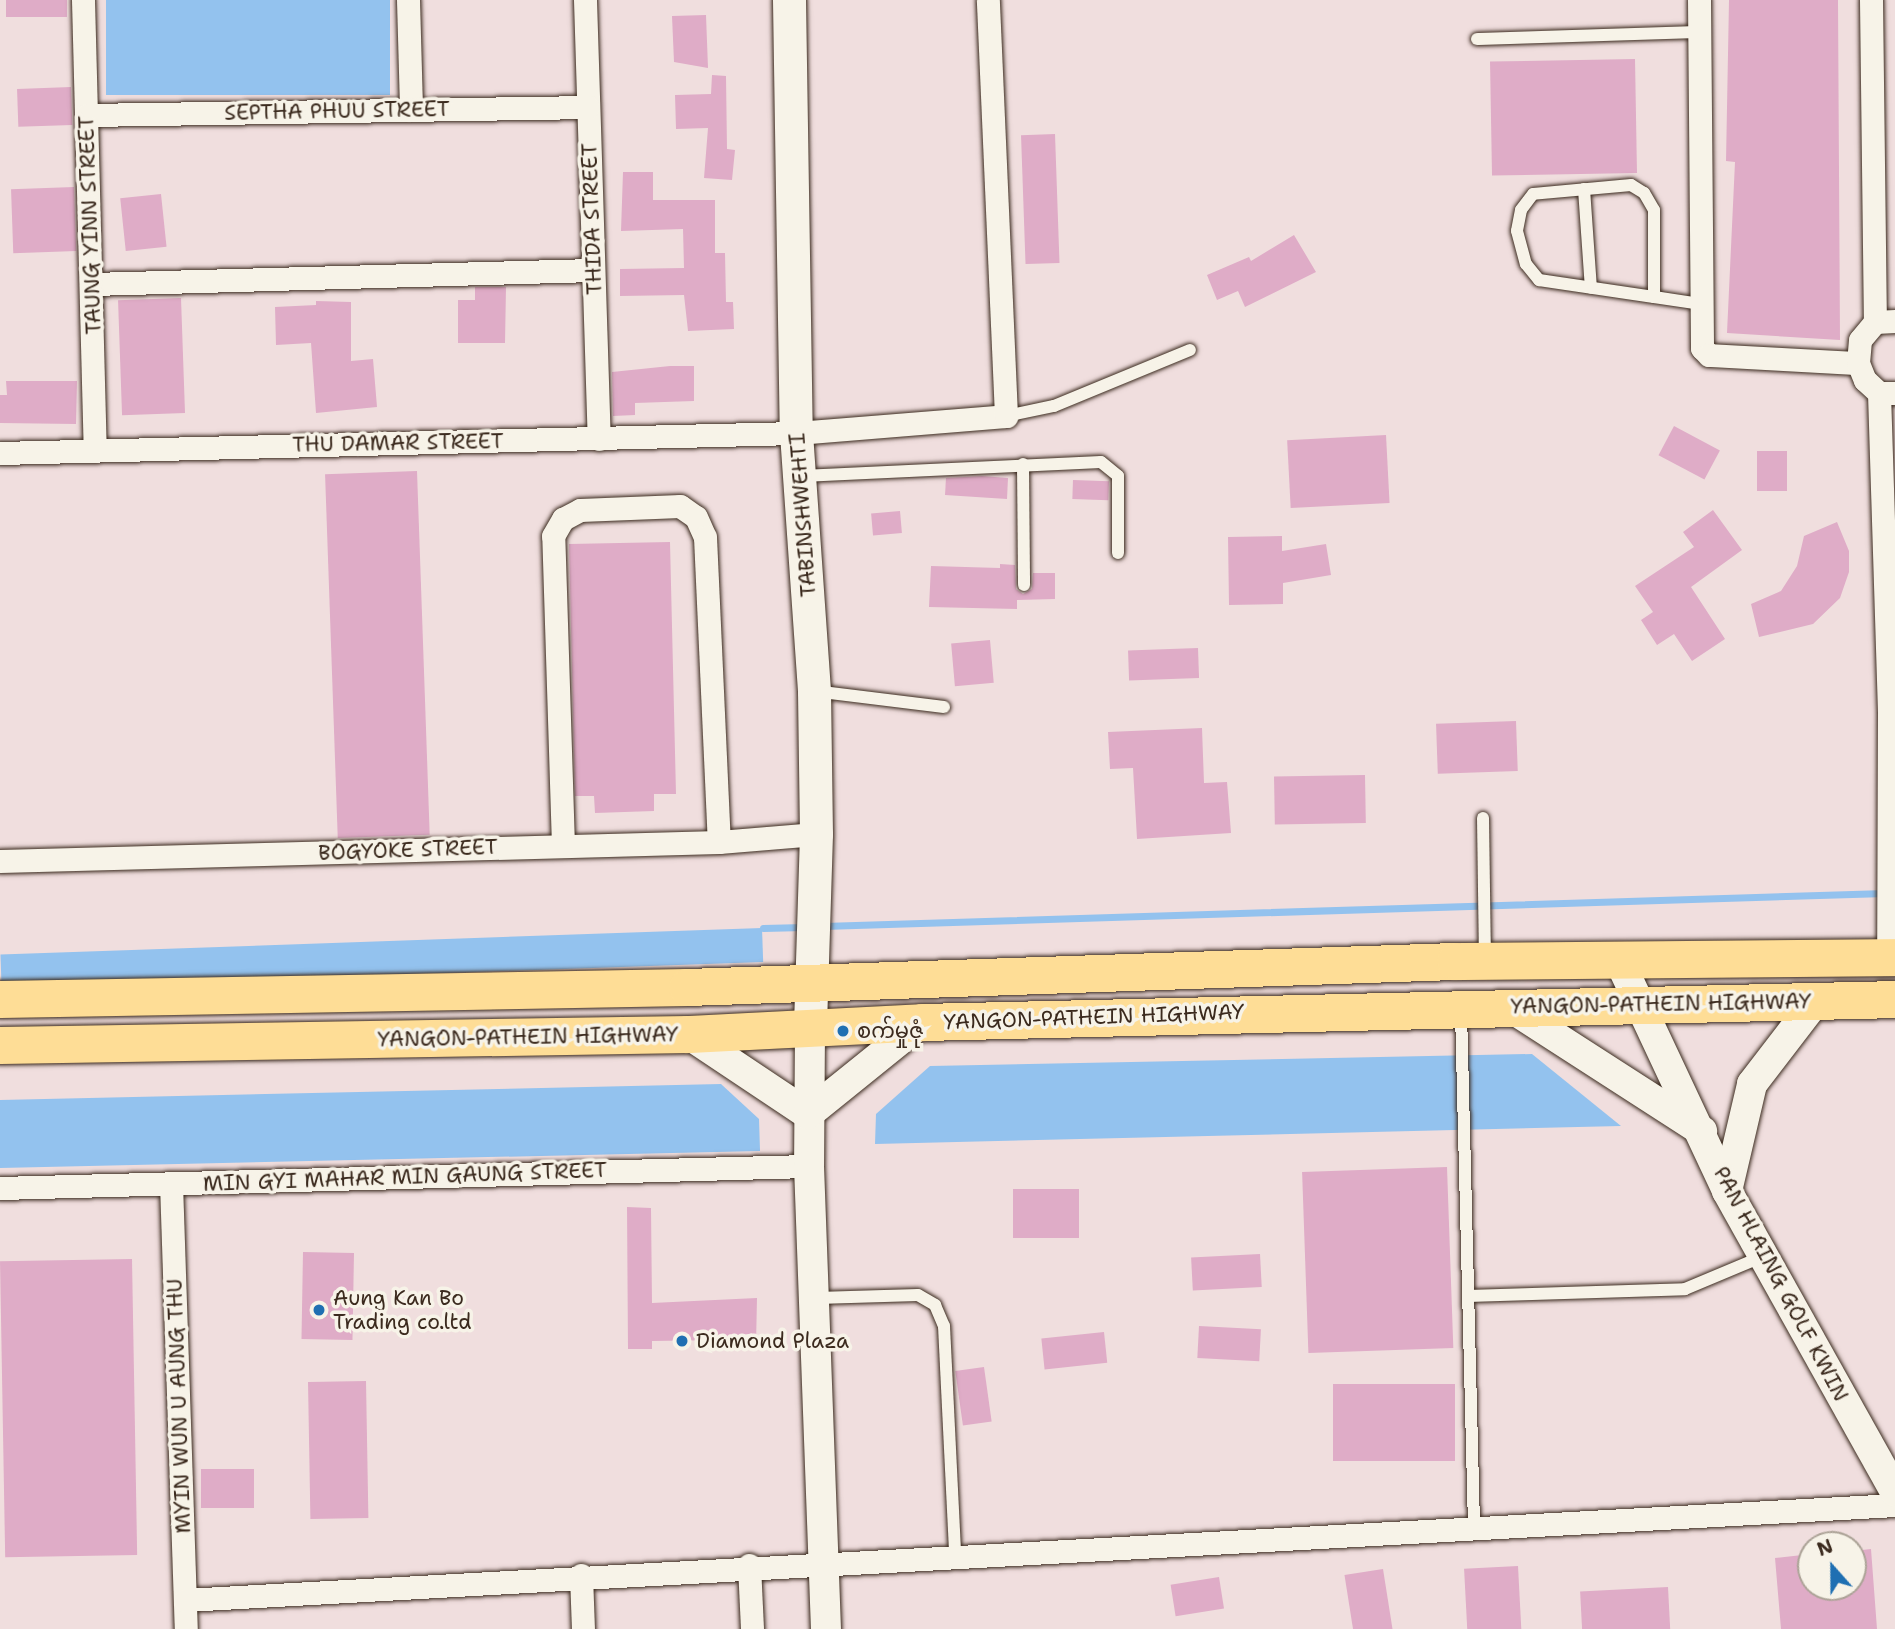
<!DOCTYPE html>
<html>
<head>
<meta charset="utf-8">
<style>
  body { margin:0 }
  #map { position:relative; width:1895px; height:1629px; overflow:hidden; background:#f0dede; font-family:"Shantell Sans","Noto Sans Myanmar",sans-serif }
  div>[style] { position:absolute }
  .water>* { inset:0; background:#93c2ee; transform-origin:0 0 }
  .stream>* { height:7px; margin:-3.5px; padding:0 3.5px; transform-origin:3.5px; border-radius:3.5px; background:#93c2ee }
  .building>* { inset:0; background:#dfacc7; transform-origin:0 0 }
  .roads { filter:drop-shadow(0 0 2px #3b2a1e) drop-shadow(0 0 2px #3b2a1e) }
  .service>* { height:12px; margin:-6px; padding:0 6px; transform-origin:6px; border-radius:6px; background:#f7f3e8 }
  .minor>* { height:23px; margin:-11.5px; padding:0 11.5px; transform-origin:11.5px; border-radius:11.5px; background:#f7f3e8 }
  .tertiary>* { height:30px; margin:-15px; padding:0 15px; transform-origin:15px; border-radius:15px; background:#f7f3e8 }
  .secondary>* { height:33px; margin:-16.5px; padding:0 16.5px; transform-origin:16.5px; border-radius:16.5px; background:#f7f3e8 }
  .primary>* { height:37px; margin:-18.5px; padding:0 18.5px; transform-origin:18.5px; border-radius:18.5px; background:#fedd96 }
  .dots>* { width:19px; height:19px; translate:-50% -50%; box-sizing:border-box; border:4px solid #f7f3e8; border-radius:50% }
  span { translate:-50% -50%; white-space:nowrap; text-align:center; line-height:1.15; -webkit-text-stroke:7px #f7f3e8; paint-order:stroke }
  .street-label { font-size:21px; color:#3b2a1e }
  .poi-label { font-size:21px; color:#3b2a1e }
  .left { translate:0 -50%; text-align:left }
  .north { position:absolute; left:1797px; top:1531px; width:70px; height:70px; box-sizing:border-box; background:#f7f3e8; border:2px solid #aca397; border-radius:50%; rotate:339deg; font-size:19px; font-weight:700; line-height:28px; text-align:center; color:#3b2a1e }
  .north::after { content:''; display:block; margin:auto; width:24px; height:32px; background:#1f6fb2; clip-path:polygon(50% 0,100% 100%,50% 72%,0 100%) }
</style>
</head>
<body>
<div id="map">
  <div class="water">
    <i style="left:106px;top:0;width:284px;height:95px"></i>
    <i style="left:762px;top:928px;width:34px;height:762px;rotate:88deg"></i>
    <i style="clip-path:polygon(1532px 1054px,1621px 1126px,875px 1144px,876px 1114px,930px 1066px)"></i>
    <i style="clip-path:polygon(721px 1084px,759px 1119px,760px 1151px,0 1168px,0 1100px)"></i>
  </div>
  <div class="stream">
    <i style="left:823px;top:926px;width:1063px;rotate:-1.78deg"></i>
    <i style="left:763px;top:928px;width:41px;rotate:-1.4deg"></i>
  </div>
  <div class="building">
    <i style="left:6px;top:0;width:61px;height:17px"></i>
    <i style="clip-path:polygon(1729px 0,1838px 0,1840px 340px,1727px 333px,1735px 162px,1726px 161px)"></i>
    <i style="clip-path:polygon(706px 15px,708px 68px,674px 62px,672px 16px)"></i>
    <i style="left:1635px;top:59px;width:114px;height:145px;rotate:89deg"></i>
    <i style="clip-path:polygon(712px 75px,726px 76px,727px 149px,735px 150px,732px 180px,704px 178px,708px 128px,676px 129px,675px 95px,711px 94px)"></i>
    <i style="left:71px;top:87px;width:38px;height:54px;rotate:88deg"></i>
    <i style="left:1055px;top:134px;width:129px;height:34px;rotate:88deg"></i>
    <i style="clip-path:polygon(623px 172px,653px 172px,653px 200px,715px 200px,715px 253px,725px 253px,726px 302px,733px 302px,734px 329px,688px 331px,684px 295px,620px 296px,620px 269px,684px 268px,683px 229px,621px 231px)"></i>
    <i style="left:74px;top:187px;width:64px;height:63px;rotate:88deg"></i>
    <i style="left:161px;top:194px;width:53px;height:41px;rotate:84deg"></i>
    <i style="clip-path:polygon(1294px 235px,1316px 272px,1245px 307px,1238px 291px,1217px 300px,1207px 275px,1249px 257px,1251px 261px)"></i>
    <i style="clip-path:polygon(475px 287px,506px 287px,505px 343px,458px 343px,458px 300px,475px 300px)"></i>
    <i style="left:181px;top:298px;width:115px;height:63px;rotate:88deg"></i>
    <i style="clip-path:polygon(316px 301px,351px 302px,351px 361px,373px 359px,377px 407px,316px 413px,311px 343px,276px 345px,275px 307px,316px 305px)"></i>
    <i style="clip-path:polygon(670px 366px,694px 366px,694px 401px,635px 403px,635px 415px,613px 416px,612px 372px)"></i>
    <i style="clip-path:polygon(6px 381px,77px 381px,76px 424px,0 423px,0 395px,7px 395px)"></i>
    <i style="left:1674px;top:426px;width:52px;height:33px;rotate:28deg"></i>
    <i style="left:1386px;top:435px;width:68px;height:99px;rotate:87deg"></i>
    <i style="left:1757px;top:451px;width:30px;height:40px"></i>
    <i style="left:417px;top:471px;width:364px;height:92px;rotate:88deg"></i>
    <i style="clip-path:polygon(982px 476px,1008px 478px,1007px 499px,945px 495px,946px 478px)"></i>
    <i style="left:1073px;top:480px;width:36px;height:19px;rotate:2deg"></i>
    <i style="clip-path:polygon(1713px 510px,1742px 550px,1691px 587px,1725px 639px,1692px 661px,1674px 634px,1657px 645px,1641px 620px,1653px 612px,1635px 586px,1694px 547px,1683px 532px)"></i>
    <i style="left:900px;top:511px;width:22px;height:29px;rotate:85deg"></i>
    <i style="clip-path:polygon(1837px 522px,1849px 551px,1849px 572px,1840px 598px,1813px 624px,1759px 637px,1751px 604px,1781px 591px,1797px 566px,1804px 536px)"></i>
    <i style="clip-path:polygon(1282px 536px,1282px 551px,1326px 544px,1331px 575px,1283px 583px,1283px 604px,1229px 605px,1228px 537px)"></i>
    <i style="clip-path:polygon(670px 542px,676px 794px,654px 794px,654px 811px,595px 813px,594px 796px,575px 796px,569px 544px)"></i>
    <i style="clip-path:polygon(1000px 564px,1015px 565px,1016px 589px,1023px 594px,1032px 589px,1033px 573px,1055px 573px,1055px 599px,1017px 600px,1017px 609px,929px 607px,931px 566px,1000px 568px)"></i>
    <i style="left:990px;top:640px;width:43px;height:39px;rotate:85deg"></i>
    <i style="left:1198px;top:648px;width:30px;height:70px;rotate:88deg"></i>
    <i style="left:1516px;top:721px;width:50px;height:80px;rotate:88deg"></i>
    <i style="clip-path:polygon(1202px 728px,1204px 783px,1227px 782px,1231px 833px,1137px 839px,1133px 768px,1110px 769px,1108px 732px)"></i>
    <i style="left:1365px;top:775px;width:48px;height:91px;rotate:89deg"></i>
    <i style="left:1447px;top:1167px;width:181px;height:145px;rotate:88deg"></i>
    <i style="left:1079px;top:1189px;width:49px;height:66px;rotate:90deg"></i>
    <i style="clip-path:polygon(627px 1207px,651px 1208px,652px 1303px,757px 1298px,756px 1345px,724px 1345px,724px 1340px,652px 1341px,652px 1349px,628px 1349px)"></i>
    <i style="left:303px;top:1252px;width:51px;height:87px;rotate:1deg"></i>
    <i style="left:1260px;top:1254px;width:33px;height:69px;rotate:87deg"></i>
    <i style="left:132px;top:1259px;width:296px;height:132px;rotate:89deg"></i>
    <i style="left:1199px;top:1326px;width:62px;height:32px;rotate:3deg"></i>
    <i style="left:1104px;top:1332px;width:31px;height:63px;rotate:84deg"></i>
    <i style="left:984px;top:1367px;width:55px;height:29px;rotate:82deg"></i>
    <i style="left:366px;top:1381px;width:137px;height:58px;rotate:89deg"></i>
    <i style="left:1333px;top:1384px;width:122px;height:77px"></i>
    <i style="left:201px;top:1469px;width:53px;height:39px"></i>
    <i style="clip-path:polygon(1871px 1549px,1877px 1629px,1781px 1629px,1775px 1558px,1811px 1554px,1811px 1587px,1853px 1587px,1853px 1551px)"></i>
    <i style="left:1518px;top:1566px;width:63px;height:54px;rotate:87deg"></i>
    <i style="left:1383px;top:1569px;width:61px;height:39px;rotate:81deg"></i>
    <i style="left:1219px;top:1577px;width:32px;height:49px;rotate:81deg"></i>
    <i style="left:1668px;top:1587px;width:42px;height:88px;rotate:87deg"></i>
  </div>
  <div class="roads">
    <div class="service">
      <i style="left:1477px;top:39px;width:222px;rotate:-1.8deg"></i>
      <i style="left:1584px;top:189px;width:99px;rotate:86deg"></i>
      <i style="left:1654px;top:297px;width:87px;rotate:-90deg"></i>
      <i style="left:1654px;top:210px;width:20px;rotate:-120deg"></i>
      <i style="left:1644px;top:193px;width:15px;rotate:-148deg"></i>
      <i style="left:1631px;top:185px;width:98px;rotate:174.8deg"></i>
      <i style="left:1533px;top:194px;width:20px;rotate:127deg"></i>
      <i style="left:1521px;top:210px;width:21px;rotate:101deg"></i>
      <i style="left:1517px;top:231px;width:34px;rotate:75deg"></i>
      <i style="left:1526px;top:264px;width:21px;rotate:51deg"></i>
      <i style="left:1539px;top:280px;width:116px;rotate:8.4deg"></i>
      <i style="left:1654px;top:297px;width:48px;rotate:8.5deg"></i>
      <i style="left:1006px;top:416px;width:49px;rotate:-11.8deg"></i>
      <i style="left:1054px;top:406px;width:147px;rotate:-22.4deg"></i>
      <i style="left:1023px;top:464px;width:121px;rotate:89.5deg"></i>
      <i style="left:802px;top:476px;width:299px;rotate:-2.7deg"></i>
      <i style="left:1101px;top:462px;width:22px;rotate:39deg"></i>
      <i style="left:1118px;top:476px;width:77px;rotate:90deg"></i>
      <i style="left:814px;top:691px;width:131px;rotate:7deg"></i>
      <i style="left:1483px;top:818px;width:139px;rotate:89.2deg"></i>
      <i style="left:1461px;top:1012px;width:514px;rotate:88.55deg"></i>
      <i style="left:1468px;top:1296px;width:217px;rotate:-1.8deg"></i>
      <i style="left:1685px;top:1289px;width:86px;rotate:-22.7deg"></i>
      <i style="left:817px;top:1298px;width:101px;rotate:-1.7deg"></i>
      <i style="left:918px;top:1295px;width:20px;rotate:30deg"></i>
      <i style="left:935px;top:1305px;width:23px;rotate:67deg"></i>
      <i style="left:944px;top:1326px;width:227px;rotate:87.2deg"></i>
    </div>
    <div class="minor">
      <i style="left:83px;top:0;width:450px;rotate:88.5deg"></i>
      <i style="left:408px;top:0;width:110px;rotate:88.4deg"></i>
      <i style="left:585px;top:0;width:439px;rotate:88.2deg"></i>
      <i style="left:1699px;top:0;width:348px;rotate:89.5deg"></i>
      <i style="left:1702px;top:348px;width:10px;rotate:45deg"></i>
      <i style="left:1709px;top:355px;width:149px;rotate:3.1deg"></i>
      <i style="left:1871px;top:0;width:322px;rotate:89.3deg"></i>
      <i style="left:87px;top:115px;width:501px;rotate:-0.91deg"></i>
      <i style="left:92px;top:284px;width:501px;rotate:-1.6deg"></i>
      <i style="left:1895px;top:321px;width:20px;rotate:177deg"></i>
      <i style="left:1875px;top:322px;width:23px;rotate:130deg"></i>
      <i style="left:1860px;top:340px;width:23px;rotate:95deg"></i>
      <i style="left:1858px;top:363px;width:18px;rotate:68deg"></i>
      <i style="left:1865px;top:380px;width:19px;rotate:43deg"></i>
      <i style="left:1879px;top:393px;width:16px"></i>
      <i style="left:1879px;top:393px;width:321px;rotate:88.2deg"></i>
      <i style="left:1889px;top:714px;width:243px;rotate:90.2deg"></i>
      <i style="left:0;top:453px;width:796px;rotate:-1.44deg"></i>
      <i style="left:796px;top:433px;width:211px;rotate:-4.6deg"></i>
      <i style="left:1006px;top:416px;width:416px;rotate:-92.5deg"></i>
      <i style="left:563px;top:846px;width:310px;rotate:-91.8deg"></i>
      <i style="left:553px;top:536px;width:20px;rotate:-60deg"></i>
      <i style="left:563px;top:519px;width:19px;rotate:-28deg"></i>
      <i style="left:580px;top:510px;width:100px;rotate:-2.3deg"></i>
      <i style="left:680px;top:506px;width:19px;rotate:35deg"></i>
      <i style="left:696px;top:517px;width:22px;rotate:66deg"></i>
      <i style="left:705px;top:537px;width:305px;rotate:87.4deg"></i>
      <i style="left:0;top:861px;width:719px;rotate:-1.51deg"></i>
      <i style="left:719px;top:842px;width:97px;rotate:-4.7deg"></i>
      <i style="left:171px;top:1183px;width:446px;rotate:88.1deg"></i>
      <i style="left:0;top:1188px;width:809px;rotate:-1.56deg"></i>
      <i style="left:749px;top:1565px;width:64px;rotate:87.3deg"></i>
      <i style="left:581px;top:1575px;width:54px;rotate:87.9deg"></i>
      <i style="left:185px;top:1600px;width:1713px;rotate:-3.18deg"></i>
    </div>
    <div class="tertiary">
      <i style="left:1619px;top:960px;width:255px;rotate:64.9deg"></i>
      <i style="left:1727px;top:1191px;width:344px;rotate:60.8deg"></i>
      <i style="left:1508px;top:1006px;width:231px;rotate:32.8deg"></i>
      <i style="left:810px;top:1030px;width:136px;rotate:90.4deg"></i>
      <i style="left:809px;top:1166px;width:463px;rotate:87.9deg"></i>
      <i style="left:688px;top:1034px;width:144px;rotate:33.7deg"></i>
      <i style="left:808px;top:1114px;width:146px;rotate:-38.9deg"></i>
      <i style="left:1727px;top:1191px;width:110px;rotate:-76.8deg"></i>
      <i style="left:1752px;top:1084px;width:103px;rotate:-52.5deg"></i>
    </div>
    <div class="secondary">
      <i style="left:789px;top:0;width:433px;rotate:89.1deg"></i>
      <i style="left:796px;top:433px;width:259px;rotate:86deg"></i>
      <i style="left:814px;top:691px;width:143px;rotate:89.2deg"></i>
      <i style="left:816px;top:834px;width:196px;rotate:91.8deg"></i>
    </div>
    <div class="primary">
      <i style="left:0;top:999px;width:687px;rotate:-1deg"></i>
      <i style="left:687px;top:987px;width:768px;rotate:-1.94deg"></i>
      <i style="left:1455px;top:961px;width:440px;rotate:-0.5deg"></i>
      <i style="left:0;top:1045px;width:688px;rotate:-0.92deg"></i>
      <i style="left:688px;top:1034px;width:234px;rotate:-2.9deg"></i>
      <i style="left:922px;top:1022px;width:973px;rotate:-1.35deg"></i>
    </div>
  </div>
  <div class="dots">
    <i style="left:843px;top:1031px;background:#1f6fb2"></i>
    <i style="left:319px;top:1310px;background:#1f6fb2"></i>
    <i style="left:682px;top:1341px;background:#1f6fb2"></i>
  </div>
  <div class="street-label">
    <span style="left:337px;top:111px;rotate:-1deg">SEPTHA PHUU STREET</span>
    <span style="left:592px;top:219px;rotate:-92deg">THIDA STREET</span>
    <span style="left:90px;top:225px;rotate:-92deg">TAUNG YINN STREET</span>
    <span style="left:398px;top:443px;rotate:-1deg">THU DAMAR STREET</span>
    <span style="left:803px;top:515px;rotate:-94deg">TABINSHWEHTI</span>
    <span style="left:408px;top:850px;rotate:-2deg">BOGYOKE STREET</span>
    <span style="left:1661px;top:1004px;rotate:-1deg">YANGON-PATHEIN HIGHWAY</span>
    <span style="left:1094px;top:1017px;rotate:-2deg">YANGON-PATHEIN HIGHWAY</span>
    <span style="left:528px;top:1037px;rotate:-1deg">YANGON-PATHEIN HIGHWAY</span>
    <span style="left:405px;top:1177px;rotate:-2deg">MIN GYI MAHAR MIN GAUNG STREET</span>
    <span style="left:1781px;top:1284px;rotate:62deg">PAN HLAING GOLF KWIN</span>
    <span style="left:179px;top:1406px;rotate:-92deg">MYIN WUN U AUNG THU</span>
  </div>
  <div class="poi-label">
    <span class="left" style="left:857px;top:1031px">စက်မှုဇုံ</span>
    <span class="left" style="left:333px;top:1310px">Aung Kan Bo<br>Trading co.ltd</span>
    <span class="left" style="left:696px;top:1341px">Diamond Plaza</span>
  </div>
  <div class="north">N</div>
</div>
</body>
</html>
